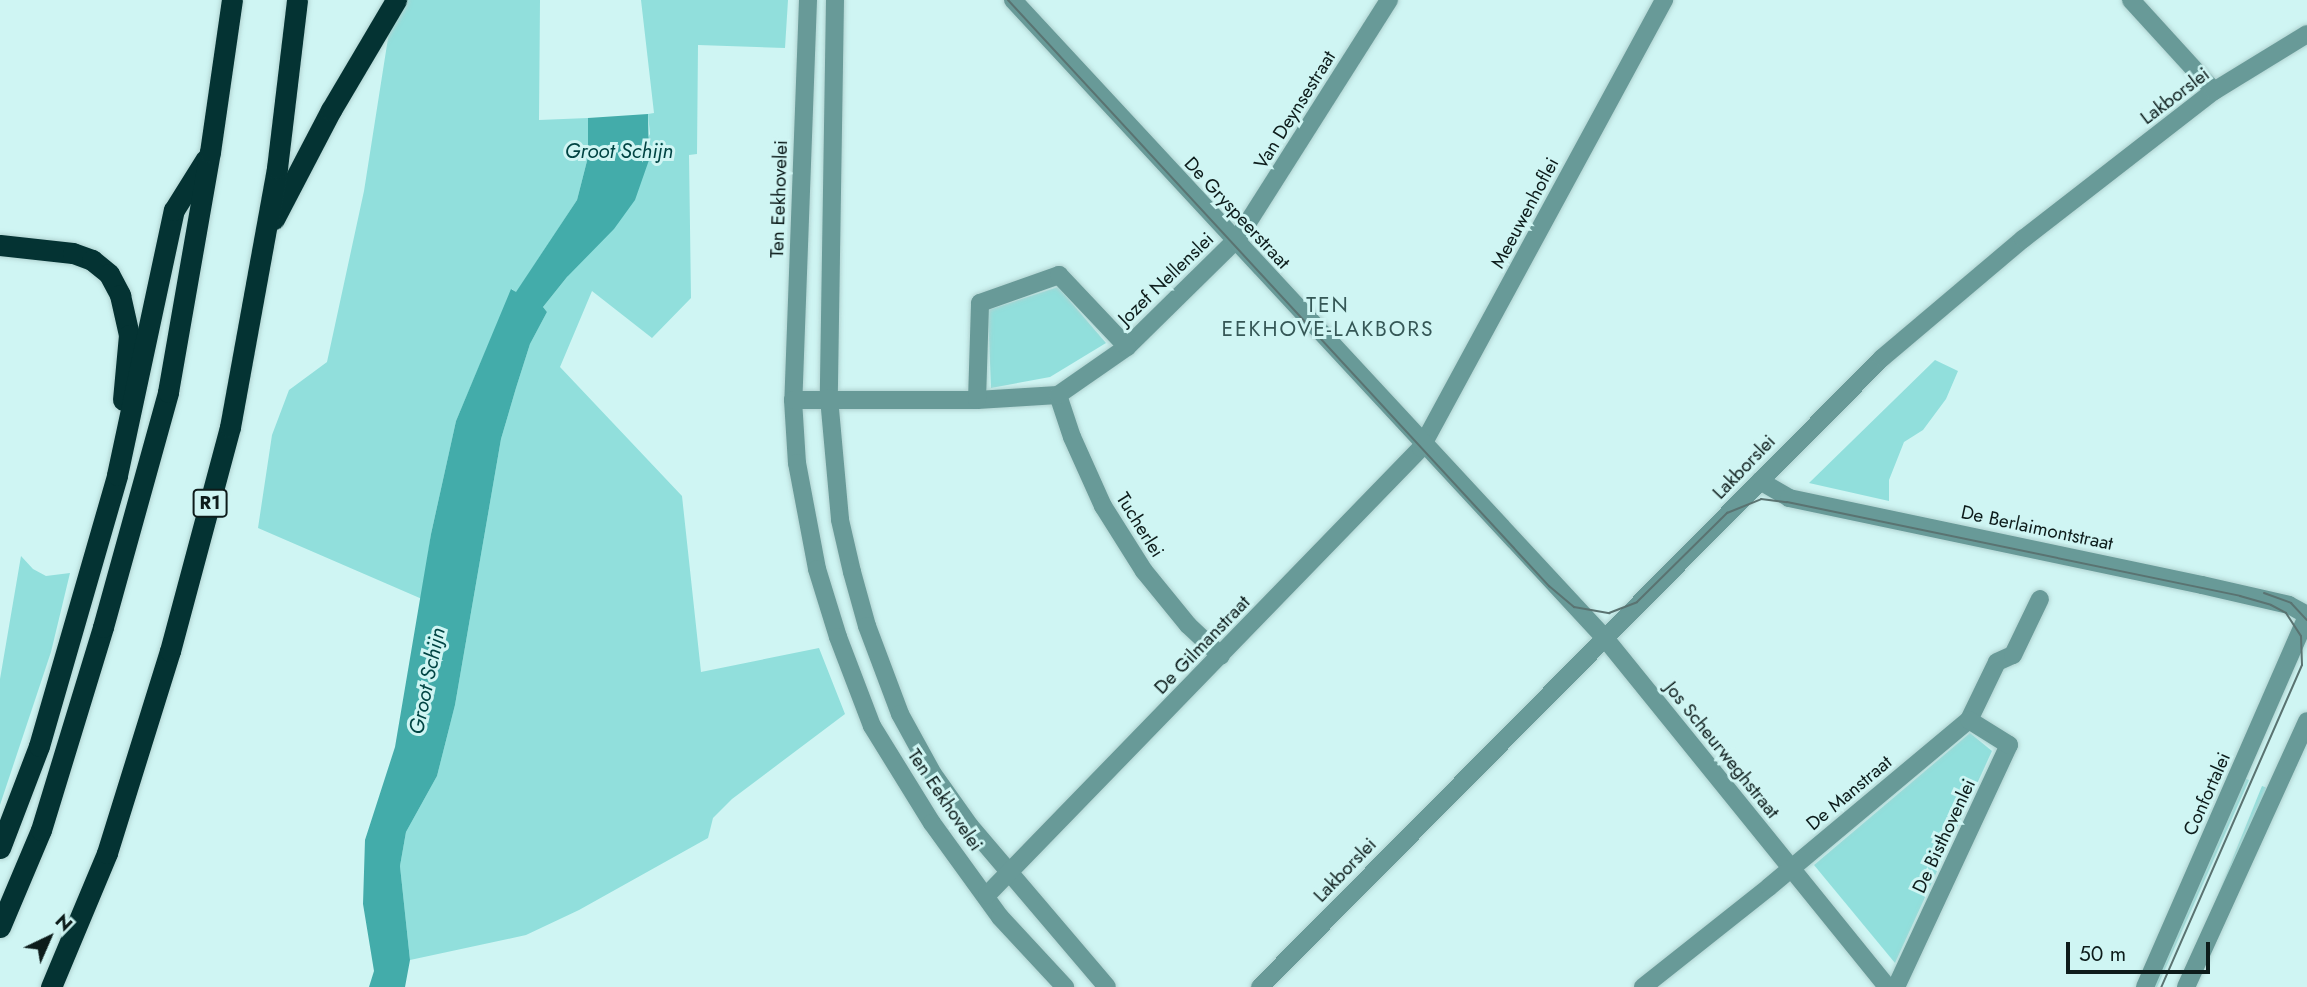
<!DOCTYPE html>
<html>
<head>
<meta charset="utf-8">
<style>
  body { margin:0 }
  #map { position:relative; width:2307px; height:987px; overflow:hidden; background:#cff5f3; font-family:Jost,sans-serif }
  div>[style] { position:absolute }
  .green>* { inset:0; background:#91dfdc; transform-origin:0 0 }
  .water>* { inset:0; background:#43acaa }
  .roads { filter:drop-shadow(0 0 2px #b0d2d0) drop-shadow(0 0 2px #b0d2d0) }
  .minor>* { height:18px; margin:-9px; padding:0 9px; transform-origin:9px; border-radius:9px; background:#689a98 }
  .tertiary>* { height:18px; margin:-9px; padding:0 9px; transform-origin:9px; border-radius:9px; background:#689a98 }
  .motorway>* { height:21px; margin:-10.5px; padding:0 10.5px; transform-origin:10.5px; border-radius:10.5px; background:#043333 }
  .tram>* { height:2px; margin:-1px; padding:0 1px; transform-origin:1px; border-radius:1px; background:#5a7371 }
  span { translate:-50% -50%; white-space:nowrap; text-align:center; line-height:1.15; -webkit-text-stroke:6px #cff5f3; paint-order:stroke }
  .shield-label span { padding:2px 5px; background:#cff5f3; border:2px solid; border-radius:5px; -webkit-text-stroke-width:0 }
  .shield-label { font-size:18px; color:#0d1c1b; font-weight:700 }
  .street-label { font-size:19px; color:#0d1c1b }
  .water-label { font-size:21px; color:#004443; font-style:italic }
  .neighbourhood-label { font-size:21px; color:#355756; letter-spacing:2px }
  .north { position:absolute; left:14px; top:903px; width:70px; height:70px; -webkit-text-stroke:5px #cff5f3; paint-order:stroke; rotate:44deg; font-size:19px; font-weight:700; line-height:28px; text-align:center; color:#0d1c1b }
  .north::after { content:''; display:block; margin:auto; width:24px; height:32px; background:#0d1c1b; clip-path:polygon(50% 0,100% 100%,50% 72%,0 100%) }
  .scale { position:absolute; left:2066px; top:942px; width:144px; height:32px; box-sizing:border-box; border:4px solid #0d1c1b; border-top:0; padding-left:9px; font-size:21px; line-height:24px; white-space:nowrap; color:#0d1c1b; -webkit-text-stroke:5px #cff5f3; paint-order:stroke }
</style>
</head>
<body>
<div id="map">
  <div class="green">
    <i style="clip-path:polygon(394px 0,540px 0,539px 120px,588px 118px,588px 157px,577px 200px,516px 293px,512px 289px,456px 421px,431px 534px,422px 599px,258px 528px,272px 435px,289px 390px,327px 362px,364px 191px)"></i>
    <i style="clip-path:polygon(641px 0,788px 0,785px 48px,698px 45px,697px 154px,689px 155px,691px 298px,652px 338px,592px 291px,560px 367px,682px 496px,701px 672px,819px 648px,845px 714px,732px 799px,713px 818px,708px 838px,579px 910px,526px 935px,410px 960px,400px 866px,406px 832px,437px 776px,455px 705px,501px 439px,516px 388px,530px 344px,547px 312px,543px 307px,567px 277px,650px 134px,648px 114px,654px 113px)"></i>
    <i style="clip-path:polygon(1058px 287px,1106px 343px,1050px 377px,991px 388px,988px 310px)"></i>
    <i style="clip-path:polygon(1935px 360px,1958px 371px,1946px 399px,1923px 430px,1904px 442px,1889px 480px,1889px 501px,1809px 483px)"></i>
    <i style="clip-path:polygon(21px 556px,33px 569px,46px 576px,70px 573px,51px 652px,0 805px,0 679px)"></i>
    <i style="clip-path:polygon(1970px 733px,1992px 751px,1895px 963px,1814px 865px)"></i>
    <i style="clip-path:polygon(2244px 778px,2249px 780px,2157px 987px,2152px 987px)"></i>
    <i style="left:2262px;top:786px;width:5px;height:220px;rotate:22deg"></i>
  </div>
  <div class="water">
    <i style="clip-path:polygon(648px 114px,649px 160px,635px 200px,614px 229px,567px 277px,543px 307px,547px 312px,530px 344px,516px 388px,501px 439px,455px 705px,437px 776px,406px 832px,400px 866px,410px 960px,405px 987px,369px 987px,374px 971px,363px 904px,365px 840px,395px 747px,431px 534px,456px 421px,511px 289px,516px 292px,577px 200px,588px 157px,588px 118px)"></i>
  </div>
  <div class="roads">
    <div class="minor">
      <i style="left:808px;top:0;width:400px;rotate:92.1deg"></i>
      <i style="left:793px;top:400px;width:63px;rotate:86.4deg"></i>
      <i style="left:797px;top:463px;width:108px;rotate:79.3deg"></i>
      <i style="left:817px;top:569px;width:71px;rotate:72.8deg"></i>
      <i style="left:838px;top:637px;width:95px;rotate:69.1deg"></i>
      <i style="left:872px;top:726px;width:114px;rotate:58.3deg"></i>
      <i style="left:932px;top:823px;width:116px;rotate:54.1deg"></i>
      <i style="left:1000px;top:917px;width:96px;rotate:47.1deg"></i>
      <i style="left:835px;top:0;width:398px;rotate:90.9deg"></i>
      <i style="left:829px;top:398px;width:122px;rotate:84.8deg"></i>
      <i style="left:840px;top:520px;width:53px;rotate:77deg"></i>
      <i style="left:852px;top:572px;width:56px;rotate:74.5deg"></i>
      <i style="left:867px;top:626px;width:94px;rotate:69.4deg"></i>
      <i style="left:900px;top:714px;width:68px;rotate:61.2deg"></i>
      <i style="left:933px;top:774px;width:64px;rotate:54.6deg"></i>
      <i style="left:970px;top:826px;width:211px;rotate:49.6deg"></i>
      <i style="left:2131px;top:0;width:123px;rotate:47.6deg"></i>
      <i style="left:1058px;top:395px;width:44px;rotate:71.6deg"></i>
      <i style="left:1072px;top:437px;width:76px;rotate:65.8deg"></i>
      <i style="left:1103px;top:506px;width:77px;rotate:57.8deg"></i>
      <i style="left:1144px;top:571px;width:70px;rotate:50.8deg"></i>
      <i style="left:1188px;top:625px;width:45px;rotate:43.2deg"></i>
      <i style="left:793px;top:400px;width:184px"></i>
      <i style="left:977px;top:400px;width:81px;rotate:-3.5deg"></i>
      <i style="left:1058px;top:395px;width:84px;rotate:-34.8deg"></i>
      <i style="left:1127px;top:347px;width:156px;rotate:-44.5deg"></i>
      <i style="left:1238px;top:238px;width:282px;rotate:-57.6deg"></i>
      <i style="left:977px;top:400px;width:97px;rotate:-88.2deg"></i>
      <i style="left:980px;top:303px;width:84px;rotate:-19.5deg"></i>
      <i style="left:1059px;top:275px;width:99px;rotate:46.6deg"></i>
      <i style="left:1760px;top:481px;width:34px;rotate:30deg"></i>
      <i style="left:1789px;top:498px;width:422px;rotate:11.9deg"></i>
      <i style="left:2202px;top:585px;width:89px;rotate:12.9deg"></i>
      <i style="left:2289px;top:605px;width:21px;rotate:29deg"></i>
      <i style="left:1604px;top:637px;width:450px;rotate:51deg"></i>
      <i style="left:987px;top:895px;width:623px;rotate:-45.85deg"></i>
      <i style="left:1421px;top:448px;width:510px;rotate:-61.52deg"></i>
      <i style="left:1643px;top:987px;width:161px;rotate:-38.4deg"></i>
      <i style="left:1769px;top:887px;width:261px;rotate:-39.9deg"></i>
      <i style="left:1969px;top:720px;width:64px;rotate:-64.2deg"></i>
      <i style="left:1997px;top:662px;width:17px;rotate:-24deg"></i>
      <i style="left:2013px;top:655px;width:62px;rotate:-64.3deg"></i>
      <i style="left:1896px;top:987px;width:267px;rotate:-65deg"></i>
      <i style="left:2009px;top:745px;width:47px;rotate:-148deg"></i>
    </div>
    <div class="tertiary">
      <i style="left:1013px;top:0;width:869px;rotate:47.15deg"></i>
      <i style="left:1260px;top:987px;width:885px;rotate:-45.32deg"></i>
      <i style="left:1882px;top:358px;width:185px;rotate:-40.2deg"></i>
      <i style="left:2023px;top:239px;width:242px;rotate:-37.8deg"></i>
      <i style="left:2214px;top:91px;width:109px;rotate:-31.5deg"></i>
      <i style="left:2145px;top:987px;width:404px;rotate:-66.4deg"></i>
      <i style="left:2186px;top:987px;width:292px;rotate:-65.5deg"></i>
    </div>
    <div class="motorway">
      <i style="left:274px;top:219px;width:123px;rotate:-62.4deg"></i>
      <i style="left:331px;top:110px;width:128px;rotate:-59.4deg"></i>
      <i style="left:0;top:245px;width:73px;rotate:6.3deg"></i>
      <i style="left:73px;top:253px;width:20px;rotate:20deg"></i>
      <i style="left:92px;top:260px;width:22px;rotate:39deg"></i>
      <i style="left:109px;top:274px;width:24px;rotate:62deg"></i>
      <i style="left:120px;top:295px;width:41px;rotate:77.3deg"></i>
      <i style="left:129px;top:335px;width:65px;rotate:95.3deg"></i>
      <i style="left:0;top:848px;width:109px;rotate:-69.1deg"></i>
      <i style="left:39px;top:746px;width:282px;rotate:-73.9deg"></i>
      <i style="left:117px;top:475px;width:271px;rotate:-77.9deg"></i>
      <i style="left:174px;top:210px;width:60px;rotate:-57.9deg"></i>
      <i style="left:0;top:927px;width:105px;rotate:-67.1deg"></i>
      <i style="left:41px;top:830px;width:212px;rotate:-73deg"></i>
      <i style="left:103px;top:627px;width:244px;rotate:-74.5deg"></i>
      <i style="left:168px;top:392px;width:244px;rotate:-80.1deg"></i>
      <i style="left:210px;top:152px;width:154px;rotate:-81.8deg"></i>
      <i style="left:51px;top:987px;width:145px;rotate:-67.3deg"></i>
      <i style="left:107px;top:853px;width:212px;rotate:-72.7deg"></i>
      <i style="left:170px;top:651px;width:232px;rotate:-75deg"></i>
      <i style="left:230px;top:427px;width:263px;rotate:-79.7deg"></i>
      <i style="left:277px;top:168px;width:169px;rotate:-83.2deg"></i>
    </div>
  </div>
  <div class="tram">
    <i style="left:1008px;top:0;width:798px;rotate:47.29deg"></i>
    <i style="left:1549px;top:586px;width:33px;rotate:40deg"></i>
    <i style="left:1574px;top:607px;width:36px;rotate:10deg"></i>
    <i style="left:1609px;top:613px;width:30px;rotate:-21deg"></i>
    <i style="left:1637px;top:602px;width:127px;rotate:-44.7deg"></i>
    <i style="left:1727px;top:513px;width:37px;rotate:-22deg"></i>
    <i style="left:1761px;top:499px;width:26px;rotate:7deg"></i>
    <i style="left:1787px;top:502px;width:463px;rotate:11.7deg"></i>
    <i style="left:2240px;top:596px;width:32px;rotate:16deg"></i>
    <i style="left:2271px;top:605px;width:17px;rotate:28deg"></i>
    <i style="left:2286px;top:613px;width:27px;rotate:57deg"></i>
    <i style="left:2301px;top:636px;width:29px;rotate:88deg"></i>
    <i style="left:2302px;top:665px;width:352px;rotate:113.6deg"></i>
    <i style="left:2264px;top:593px;width:29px;rotate:20deg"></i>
    <i style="left:2291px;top:603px;width:23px;rotate:47deg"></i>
  </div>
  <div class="shield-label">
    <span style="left:210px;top:503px">R1</span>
  </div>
  <div class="street-label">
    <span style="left:2175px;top:96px;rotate:-37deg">Lakborslei</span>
    <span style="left:1295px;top:110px;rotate:-58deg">Van Deynsestraat</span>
    <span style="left:779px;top:199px;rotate:-88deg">Ten Eekhovelei</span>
    <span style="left:1237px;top:213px;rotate:47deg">De Gryspeerstraat</span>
    <span style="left:1525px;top:213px;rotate:-62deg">Meeuwenhoflei</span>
    <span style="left:1166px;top:279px;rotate:-44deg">Jozef Nellenslei</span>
    <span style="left:1744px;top:467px;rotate:-46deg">Lakborslei</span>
    <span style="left:1140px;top:525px;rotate:58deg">Tucherlei</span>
    <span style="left:2037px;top:528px;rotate:12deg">De Berlaimontstraat</span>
    <span style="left:1202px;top:645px;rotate:-46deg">De Gilmanstraat</span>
    <span style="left:1722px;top:750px;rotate:51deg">Jos Scheurweghstraat</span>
    <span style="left:1849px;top:793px;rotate:-40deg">De Manstraat</span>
    <span style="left:2207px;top:794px;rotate:-66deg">Confortalei</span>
    <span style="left:945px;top:800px;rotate:56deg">Ten Eekhovelei</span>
    <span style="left:1944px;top:836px;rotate:-65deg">De Bisthovenlei</span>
    <span style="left:1345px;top:870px;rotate:-46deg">Lakborslei</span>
  </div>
  <div class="water-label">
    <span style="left:619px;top:151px">Groot Schijn</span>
    <span style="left:427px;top:681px;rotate:-78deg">Groot Schijn</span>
  </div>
  <div class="neighbourhood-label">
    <span style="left:1328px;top:317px">TEN<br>EEKHOVE-LAKBORS</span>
  </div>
  <div class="north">N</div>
  <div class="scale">50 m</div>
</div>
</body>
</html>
